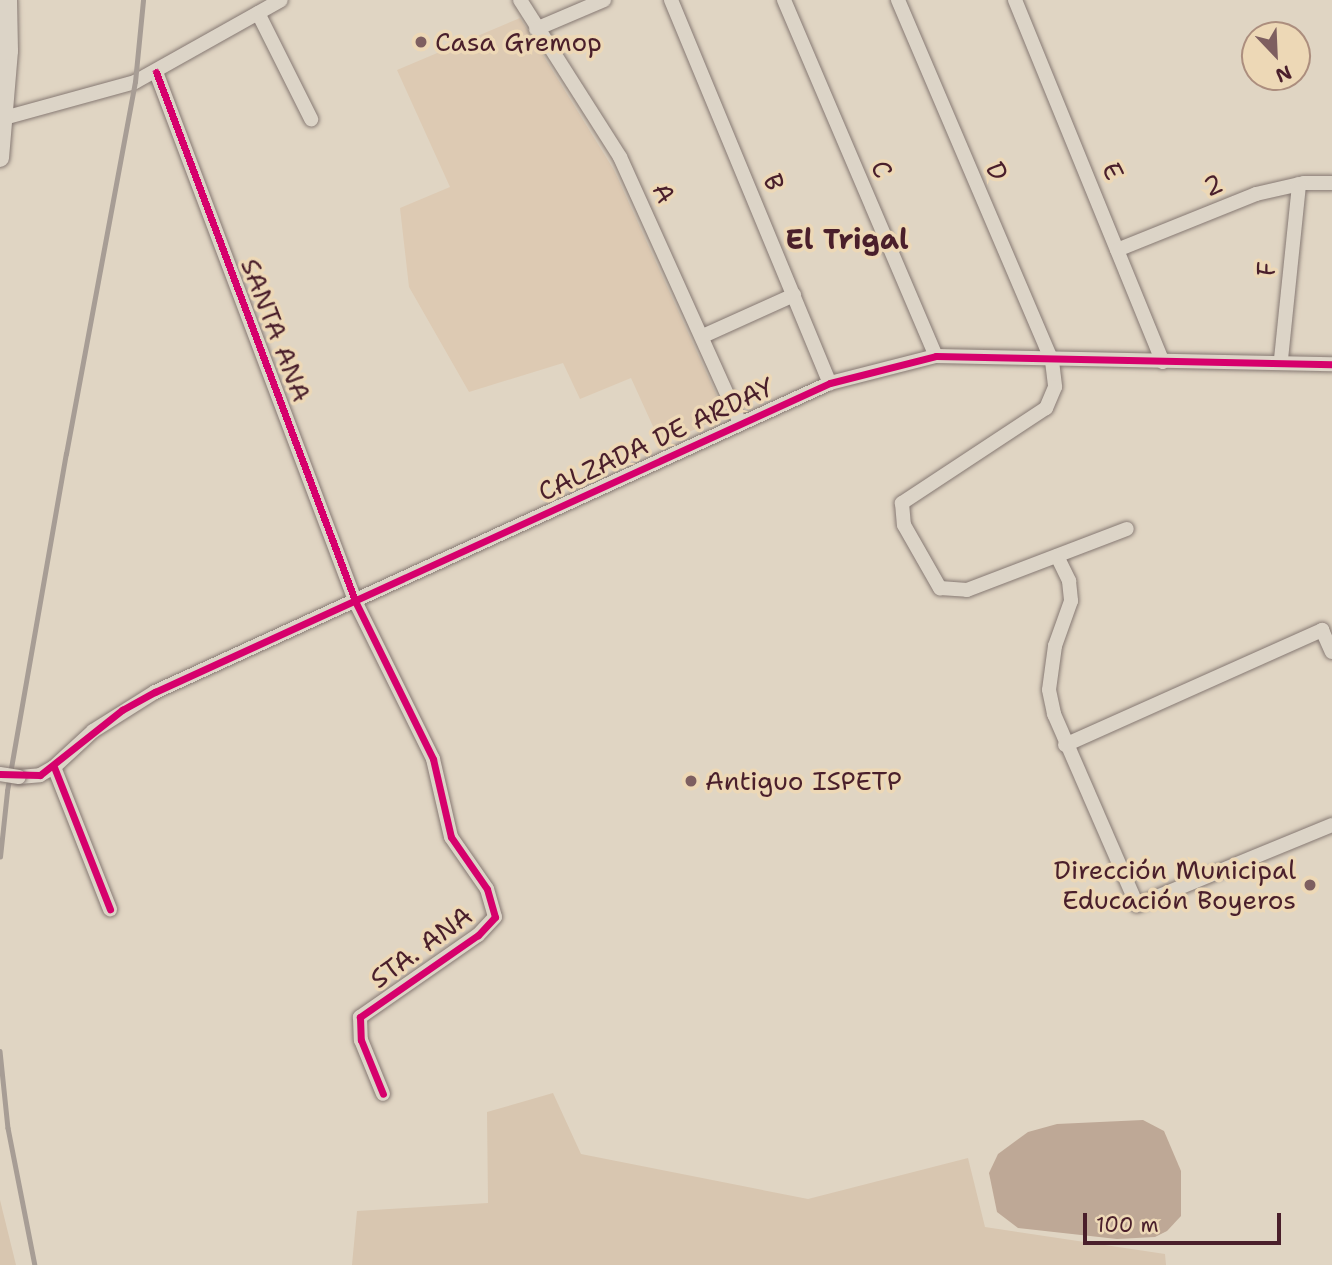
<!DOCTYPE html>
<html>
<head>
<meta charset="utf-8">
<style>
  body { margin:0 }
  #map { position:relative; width:1332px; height:1265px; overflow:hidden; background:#e0d5c3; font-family:"Shantell Sans",sans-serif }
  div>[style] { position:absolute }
  .built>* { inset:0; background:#ddcab3 }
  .green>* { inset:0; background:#d8c6b0 }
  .water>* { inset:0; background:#bea896 }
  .roads { filter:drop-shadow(0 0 2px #867973) drop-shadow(0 0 2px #867973) }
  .minor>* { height:14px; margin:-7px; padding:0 7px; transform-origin:7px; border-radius:7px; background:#dcd4c7 }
  .major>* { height:18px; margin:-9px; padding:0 9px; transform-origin:9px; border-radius:9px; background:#dcd4c7 }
  .rail>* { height:4.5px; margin:-2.25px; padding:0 2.25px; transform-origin:2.25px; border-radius:2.25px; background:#a79d95 }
  .bridges { filter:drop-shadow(0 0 2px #867973) drop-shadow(0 0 2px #867973) }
  .minor-bridge>* { height:14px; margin:-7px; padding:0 7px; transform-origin:7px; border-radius:7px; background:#dcd4c7 }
  .cycleway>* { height:7px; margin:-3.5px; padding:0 3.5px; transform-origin:3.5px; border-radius:3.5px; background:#d6006c }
  .dots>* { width:19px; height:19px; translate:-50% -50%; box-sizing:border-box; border:4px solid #edd8b6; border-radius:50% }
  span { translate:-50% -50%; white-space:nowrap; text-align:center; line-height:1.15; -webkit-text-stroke:7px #edd8b6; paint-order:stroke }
  .poi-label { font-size:26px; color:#4a1f2b }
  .left { translate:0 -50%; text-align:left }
  .right { translate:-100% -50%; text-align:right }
  .street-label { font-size:26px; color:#4a1f2b }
  .neighbourhood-label { font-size:28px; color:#4a1f2b; font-weight:700 }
  .north { position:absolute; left:1241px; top:21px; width:70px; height:70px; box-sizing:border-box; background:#edd8b6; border:2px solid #ac8e7e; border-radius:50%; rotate:157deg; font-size:19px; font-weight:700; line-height:28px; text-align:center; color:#4a1f2b }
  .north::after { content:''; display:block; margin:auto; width:24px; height:32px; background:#7e5f60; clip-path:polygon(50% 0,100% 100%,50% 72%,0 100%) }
  .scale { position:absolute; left:1083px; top:1213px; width:198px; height:32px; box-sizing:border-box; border:4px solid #4a1f2b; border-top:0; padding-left:9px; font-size:21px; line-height:24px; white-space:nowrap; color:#4a1f2b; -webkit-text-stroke:5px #edd8b6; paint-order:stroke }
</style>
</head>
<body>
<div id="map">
  <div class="built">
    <i style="clip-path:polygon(520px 18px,614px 170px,726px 416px,661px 444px,631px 378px,580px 399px,563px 363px,469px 392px,409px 287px,400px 208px,450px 187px,397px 70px)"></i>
  </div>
  <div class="green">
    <i style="clip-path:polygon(553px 1093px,581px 1154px,808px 1199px,968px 1158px,985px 1227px,1165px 1254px,1166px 1265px,352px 1265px,357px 1211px,488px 1203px,487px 1112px)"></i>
    <i style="clip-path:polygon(0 1200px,16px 1265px,0 1265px)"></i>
  </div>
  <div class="water">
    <i style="clip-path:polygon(1143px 1120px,1164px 1131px,1181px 1171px,1181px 1216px,1167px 1231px,1155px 1237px,1117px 1239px,1018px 1228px,997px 1212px,989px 1173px,998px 1154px,1028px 1132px,1057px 1124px)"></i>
  </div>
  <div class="roads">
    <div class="minor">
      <i style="left:520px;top:0;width:186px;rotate:57.5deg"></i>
      <i style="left:620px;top:157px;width:290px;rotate:65.7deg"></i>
      <i style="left:671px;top:0;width:415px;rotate:67.5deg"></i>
      <i style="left:784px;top:0;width:387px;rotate:66.9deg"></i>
      <i style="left:898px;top:0;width:392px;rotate:66.9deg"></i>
      <i style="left:1052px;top:361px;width:26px;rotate:83deg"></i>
      <i style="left:1055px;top:387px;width:23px;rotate:113deg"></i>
      <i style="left:1046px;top:408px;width:173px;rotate:146.6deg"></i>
      <i style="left:902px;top:503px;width:22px;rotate:85deg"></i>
      <i style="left:904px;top:525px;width:73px;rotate:60.3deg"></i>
      <i style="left:940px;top:588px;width:27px;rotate:4deg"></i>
      <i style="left:967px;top:590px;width:171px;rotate:-20.9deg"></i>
      <i style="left:1015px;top:0;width:391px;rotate:67.8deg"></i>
      <i style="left:258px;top:13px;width:119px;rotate:63.4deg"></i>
      <i style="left:536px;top:29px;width:74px;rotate:-23.1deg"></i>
      <i style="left:156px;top:72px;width:567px;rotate:69.36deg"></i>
      <i style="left:356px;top:603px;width:174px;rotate:63.7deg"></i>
      <i style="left:433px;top:759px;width:80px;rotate:77deg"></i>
      <i style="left:451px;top:837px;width:63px;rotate:55.3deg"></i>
      <i style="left:487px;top:889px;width:29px;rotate:74deg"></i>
      <i style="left:495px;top:917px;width:25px;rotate:133deg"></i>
      <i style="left:478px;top:935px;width:144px;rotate:145.2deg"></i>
      <i style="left:360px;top:1017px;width:23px;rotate:88deg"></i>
      <i style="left:361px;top:1040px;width:58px;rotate:67.8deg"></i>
      <i style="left:4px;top:118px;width:136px;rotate:-15.4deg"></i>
      <i style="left:135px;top:82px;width:167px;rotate:-29.3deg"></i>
      <i style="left:1117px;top:250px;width:150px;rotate:-21.9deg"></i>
      <i style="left:1256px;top:194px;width:49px;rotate:-12.9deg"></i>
      <i style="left:1304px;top:183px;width:28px"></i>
      <i style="left:703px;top:336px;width:100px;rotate:-24.3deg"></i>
      <i style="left:1281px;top:359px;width:176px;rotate:-84.1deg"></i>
      <i style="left:1057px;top:556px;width:28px;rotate:64deg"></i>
      <i style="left:1069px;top:581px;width:20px;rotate:84deg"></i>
      <i style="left:1071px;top:601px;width:48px;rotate:109.6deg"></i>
      <i style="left:1055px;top:646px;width:44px;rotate:97.8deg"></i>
      <i style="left:1049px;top:690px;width:25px;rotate:78deg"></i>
      <i style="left:1054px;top:714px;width:208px;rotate:66.5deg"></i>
      <i style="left:1137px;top:905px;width:211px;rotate:-22.3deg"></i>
      <i style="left:1065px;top:745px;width:282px;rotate:-24.1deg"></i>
      <i style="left:1322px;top:630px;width:24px;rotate:66deg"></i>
      <i style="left:54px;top:767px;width:153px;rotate:68.5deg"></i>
      <i style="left:19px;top:777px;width:21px;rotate:-5deg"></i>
      <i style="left:40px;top:775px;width:16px;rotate:-30deg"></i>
      <i style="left:54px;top:767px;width:53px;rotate:-42.7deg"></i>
      <i style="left:93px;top:731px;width:73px;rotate:-32.2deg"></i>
      <i style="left:155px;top:692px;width:742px;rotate:-24.6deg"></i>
      <i style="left:830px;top:383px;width:109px;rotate:-14.3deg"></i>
      <i style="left:936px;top:356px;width:396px;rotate:1.2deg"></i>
    </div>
    <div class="major">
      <i style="left:0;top:158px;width:107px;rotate:-85.2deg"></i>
      <i style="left:9px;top:51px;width:51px;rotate:-91.1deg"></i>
    </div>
  </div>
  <div class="rail">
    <i style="left:0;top:857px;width:66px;rotate:-83.9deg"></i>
    <i style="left:7px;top:791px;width:342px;rotate:-80.1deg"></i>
    <i style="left:66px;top:454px;width:378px;rotate:-79.5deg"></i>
    <i style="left:135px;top:82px;width:82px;rotate:-84.4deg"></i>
    <i style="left:0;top:1051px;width:77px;rotate:84.1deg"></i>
    <i style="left:8px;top:1128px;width:140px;rotate:78.9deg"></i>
  </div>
  <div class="bridges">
    <div class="minor-bridge">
      <i style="left:0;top:774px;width:19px;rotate:9deg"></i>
    </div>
  </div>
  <div class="cycleway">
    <i style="left:156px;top:72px;width:567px;rotate:69.36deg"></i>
    <i style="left:356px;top:603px;width:174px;rotate:63.7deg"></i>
    <i style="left:433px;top:759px;width:80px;rotate:77deg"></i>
    <i style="left:451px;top:837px;width:63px;rotate:55.3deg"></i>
    <i style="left:487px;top:889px;width:29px;rotate:74deg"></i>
    <i style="left:495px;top:917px;width:25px;rotate:133deg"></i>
    <i style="left:478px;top:935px;width:144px;rotate:145.2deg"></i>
    <i style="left:360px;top:1017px;width:23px;rotate:88deg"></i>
    <i style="left:361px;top:1040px;width:58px;rotate:67.8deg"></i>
    <i style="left:54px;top:767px;width:153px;rotate:68.5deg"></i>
    <i style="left:0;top:774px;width:40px;rotate:1.4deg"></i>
    <i style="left:40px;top:775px;width:105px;rotate:-38.4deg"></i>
    <i style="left:122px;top:710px;width:38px;rotate:-29deg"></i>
    <i style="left:155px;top:692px;width:742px;rotate:-24.6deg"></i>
    <i style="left:830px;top:383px;width:109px;rotate:-14.3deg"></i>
    <i style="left:936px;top:356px;width:396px;rotate:1.2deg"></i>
  </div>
  <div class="dots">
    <i style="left:421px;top:42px;background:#7e5f60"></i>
    <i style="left:691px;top:781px;background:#7e5f60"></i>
    <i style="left:1310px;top:885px;background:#7e5f60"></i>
  </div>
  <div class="poi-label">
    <span class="left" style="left:435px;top:42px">Casa Gremop</span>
    <span class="left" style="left:705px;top:781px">Antiguo ISPETP</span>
    <span class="right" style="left:1296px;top:885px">Dirección Municipal<br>Educación Boyeros</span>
  </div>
  <div class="street-label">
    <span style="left:882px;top:169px;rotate:67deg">C</span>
    <span style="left:997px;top:171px;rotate:67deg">D</span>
    <span style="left:1113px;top:171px;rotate:67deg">E</span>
    <span style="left:774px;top:182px;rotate:67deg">B</span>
    <span style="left:1213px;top:185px;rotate:-22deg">2</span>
    <span style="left:664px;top:193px;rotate:65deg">A</span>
    <span style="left:1266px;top:269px;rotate:-84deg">F</span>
    <span style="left:276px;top:330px;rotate:69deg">SANTA ANA</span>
    <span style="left:656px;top:439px;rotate:-25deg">CALZADA DE ARDAY</span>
    <span style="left:421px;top:947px;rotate:-36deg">STA. ANA</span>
  </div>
  <div class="neighbourhood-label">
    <span style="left:847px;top:239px">El Trigal</span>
  </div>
  <div class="north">N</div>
  <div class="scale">100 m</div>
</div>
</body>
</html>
